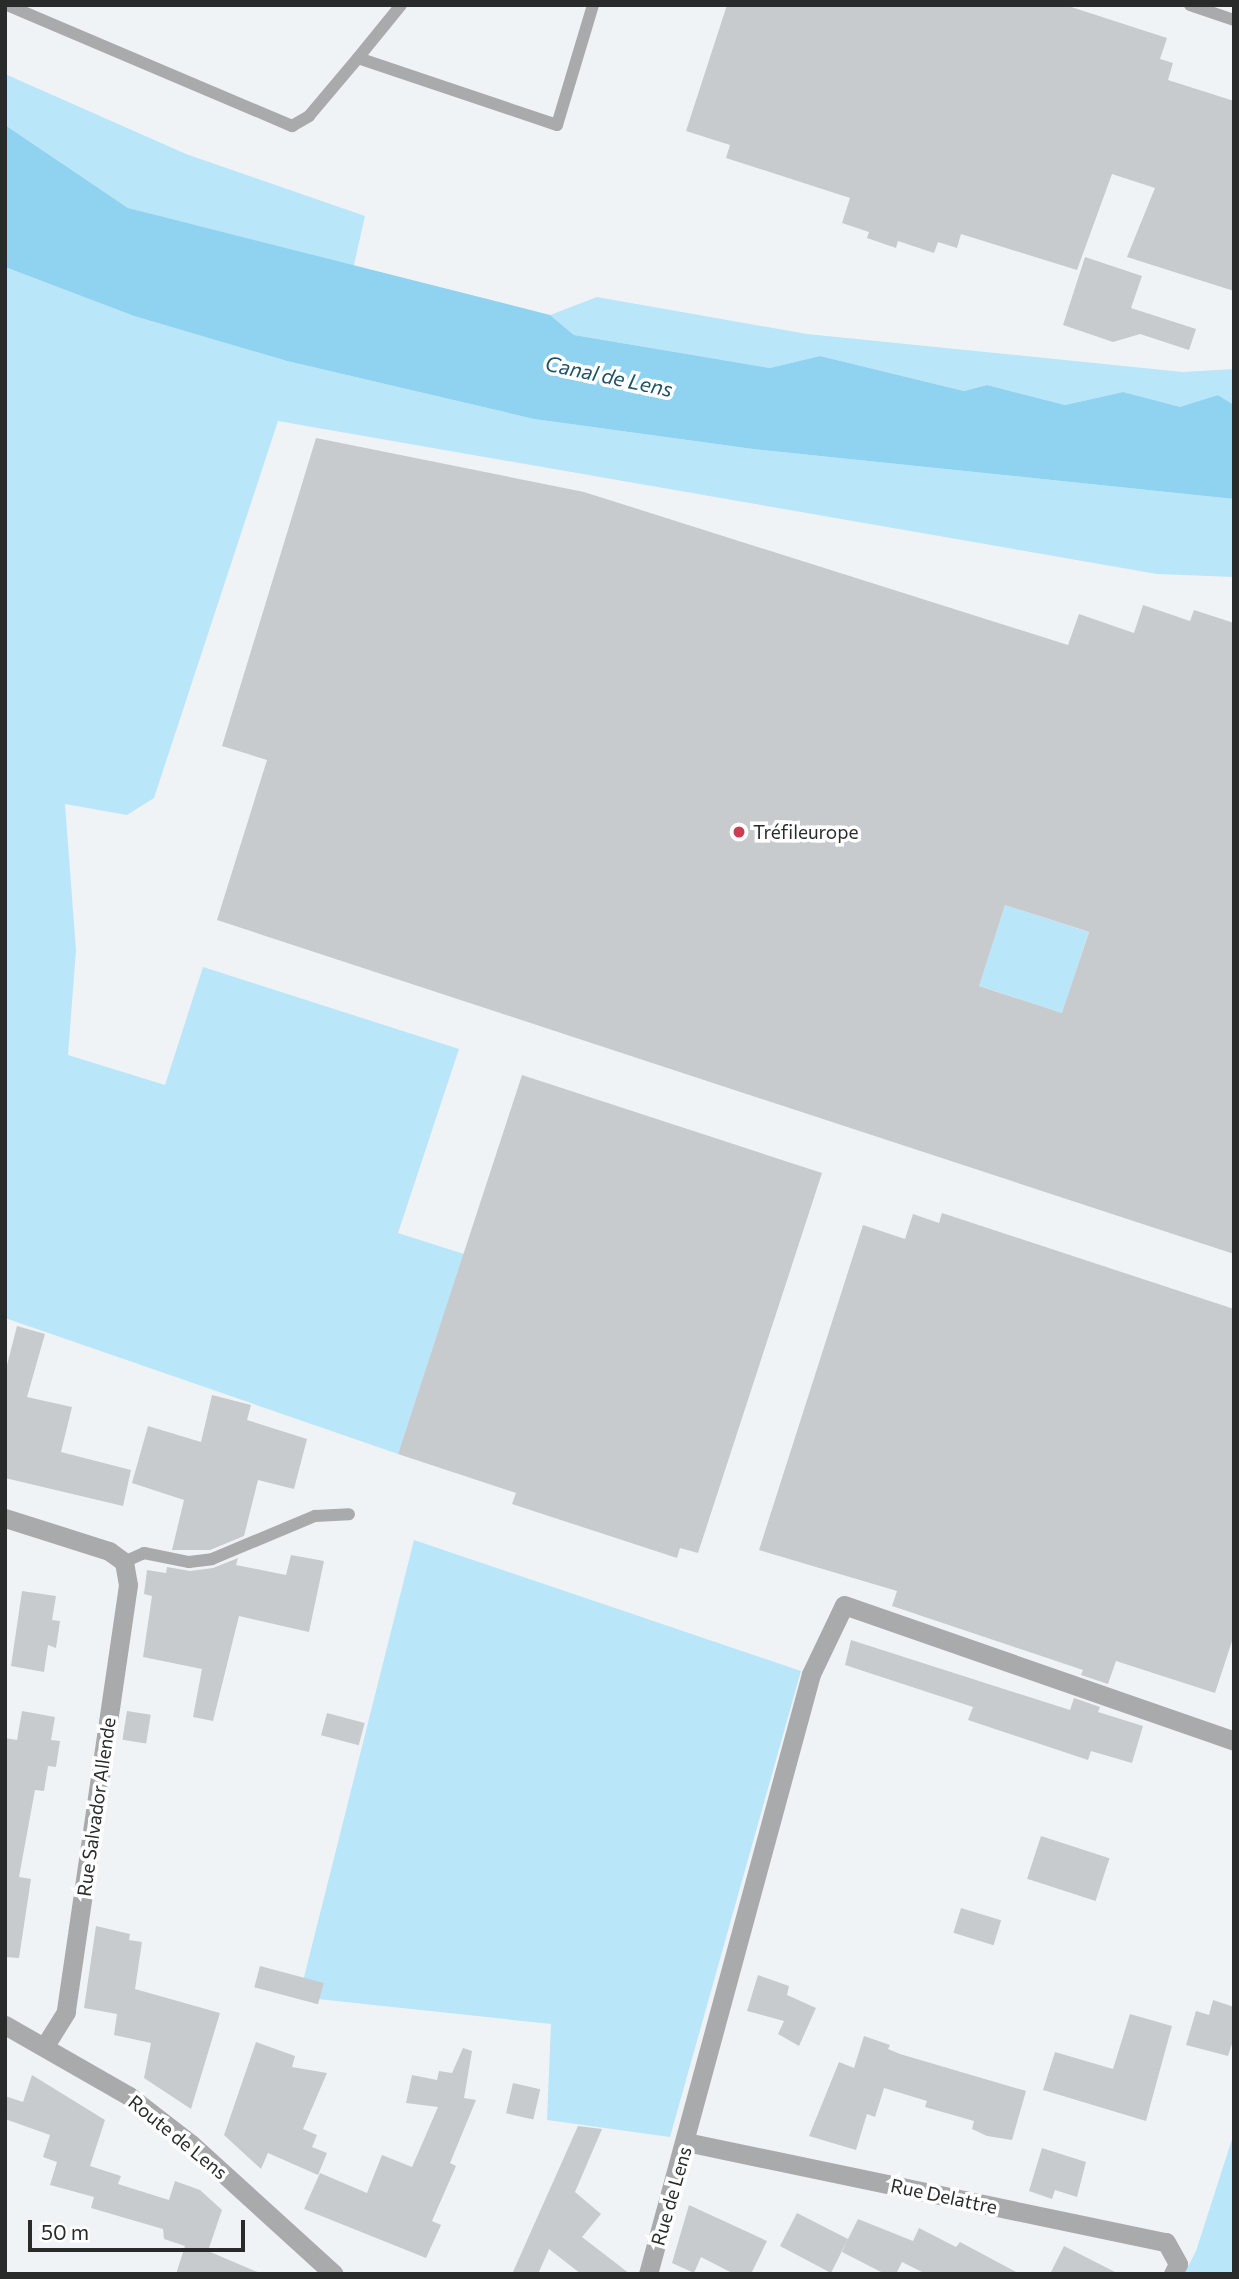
<!DOCTYPE html>
<html>
<head>
<meta charset="utf-8">
<style>
  body { margin:0 }
  #map { position:relative; width:1239px; height:2279px; overflow:hidden; background:#f0f3f5; font-family:Commissioner,sans-serif }
  div>[style] { position:absolute }
  .green>* { inset:0; background:#bae6fa; transform-origin:0 0 }
  .water>* { inset:0; background:#8fd3f0 }
  .building>* { inset:0; background:#c8cbcd; transform-origin:0 0 }
  .service>* { height:12px; margin:-6px; padding:0 6px; transform-origin:6px; border-radius:6px; background:#a9aaab }
  .minor>* { height:19px; margin:-9.5px; padding:0 9.5px; transform-origin:9.5px; border-radius:9.5px; background:#a9aaab }
  .tertiary>* { height:19px; margin:-9.5px; padding:0 9.5px; transform-origin:9.5px; border-radius:9.5px; background:#a9aaab }
  .dots>* { width:19px; height:19px; translate:-50% -50%; box-sizing:border-box; border:4px solid #fff; border-radius:50% }
  span { translate:-50% -50%; white-space:nowrap; text-align:center; line-height:1.15; -webkit-text-stroke:7px #fff; paint-order:stroke }
  .poi-label { font-size:19px; color:#292b2b }
  .left { translate:0 -50%; text-align:left }
  .street-label { font-size:19px; color:#292b2b }
  .water-label { font-size:21px; color:#1d5368; font-style:italic }
  .frame { position:absolute; inset:0; border:7px solid #292b2b; pointer-events:none }
  .scale { position:absolute; left:28px; top:2220px; width:217px; height:32px; box-sizing:border-box; border:4px solid #292b2b; border-top:0; padding-left:9px; font-size:21px; line-height:24px; white-space:nowrap; color:#292b2b; -webkit-text-stroke:5px #fff; paint-order:stroke }
</style>
</head>
<body>
<div id="map">
  <div class="green">
    <i style="clip-path:polygon(5px 74px,186px 154px,365px 216px,353px 269px,128px 208px,5px 125px)"></i>
    <i style="clip-path:polygon(5px 267px,134px 316px,287px 361px,534px 419px,753px 449px,1234px 499px,1234px 577px,1157px 574px,278px 421px,154px 798px,127px 815px,65px 804px,76px 950px,68px 1055px,165px 1085px,203px 967px,459px 1049px,398px 1233px,464px 1254px,398px 1454px,5px 1318px)"></i>
    <i style="clip-path:polygon(597px 297px,807px 334px,1183px 372px,1234px 369px,1234px 405px,1218px 395px,1180px 408px,1123px 392px,1065px 405px,987px 385px,964px 391px,820px 356px,770px 368px,574px 335px,550px 315px)"></i>
    <i style="left:1005px;top:905px;width:88px;height:85px;rotate:18deg"></i>
    <i style="clip-path:polygon(414px 1540px,801px 1671px,670px 2137px,547px 2120px,551px 2024px,299px 1997px)"></i>
    <i style="clip-path:polygon(1234px 2133px,1234px 2274px,1184px 2274px,1196px 2251px)"></i>
  </div>
  <div class="water">
    <i style="clip-path:polygon(5px 125px,128px 208px,550px 315px,574px 335px,770px 368px,820px 356px,964px 391px,987px 385px,1065px 405px,1123px 392px,1180px 407px,1218px 395px,1234px 405px,1234px 499px,753px 449px,534px 419px,287px 361px,134px 316px,5px 267px)"></i>
  </div>
  <div class="building">
    <i style="clip-path:polygon(727px 5px,1065px 5px,1167px 38px,1160px 59px,1173px 63px,1168px 80px,1234px 101px,1234px 291px,1127px 257px,1155px 188px,1112px 174px,1077px 270px,961px 234px,957px 248px,938px 242px,934px 253px,898px 241px,896px 248px,867px 238px,869px 232px,842px 223px,850px 198px,726px 158px,730px 145px,686px 131px)"></i>
    <i style="clip-path:polygon(1085px 257px,1142px 276px,1131px 308px,1196px 329px,1189px 350px,1140px 334px,1113px 342px,1063px 325px)"></i>
    <i style="clip-path:polygon(evenodd,316px 438px,584px 492px,1068px 645px,1079px 614px,1134px 633px,1143px 605px,1190px 621px,1194px 610px,1234px 623px,1234px 1254px,217px 920px,267px 760px,222px 746px,316px 438px,1005px 905px,1089px 932px,1062px 1013px,979px 986px,1005px 905px)"></i>
    <i style="clip-path:polygon(522px 1075px,822px 1173px,698px 1553px,680px 1548px,677px 1558px,512px 1504px,516px 1493px,398px 1454px)"></i>
    <i style="clip-path:polygon(942px 1213px,1234px 1309px,1234px 1635px,1215px 1693px,1116px 1661px,1108px 1684px,1081px 1675px,1083px 1670px,892px 1606px,897px 1591px,759px 1550px,863px 1225px,905px 1239px,913px 1214px,939px 1223px)"></i>
    <i style="clip-path:polygon(17px 1326px,45px 1334px,27px 1397px,72px 1407px,61px 1452px,131px 1470px,123px 1506px,5px 1478px,5px 1373px)"></i>
    <i style="clip-path:polygon(212px 1395px,251px 1405px,247px 1420px,307px 1439px,294px 1489px,258px 1480px,244px 1536px,210px 1550px,172px 1550px,184px 1500px,132px 1483px,148px 1426px,201px 1442px)"></i>
    <i style="clip-path:polygon(291px 1555px,324px 1561px,309px 1632px,239px 1616px,213px 1721px,193px 1717px,202px 1669px,143px 1657px,152px 1596px,144px 1594px,147px 1570px,166px 1573px,167px 1567px,190px 1571px,213px 1568px,238px 1558px,236px 1565px,286px 1575px)"></i>
    <i style="clip-path:polygon(22px 1591px,56px 1596px,52px 1620px,60px 1621px,58px 1635px,56px 1648px,48px 1645px,44px 1672px,11px 1666px)"></i>
    <i style="clip-path:polygon(851px 1640px,1070px 1710px,1074px 1698px,1100px 1707px,1098px 1712px,1143px 1726px,1132px 1763px,1091px 1751px,1088px 1760px,968px 1720px,973px 1707px,845px 1665px)"></i>
    <i style="clip-path:polygon(22px 1711px,55px 1717px,51px 1740px,60px 1741px,56px 1767px,48px 1766px,44px 1791px,35px 1790px,19px 1877px,31px 1879px,19px 1958px,5px 1957px,5px 1738px,17px 1740px)"></i>
    <i style="left:127px;top:1711px;width:24px;height:29px;rotate:9deg"></i>
    <i style="left:327px;top:1713px;width:39px;height:23px;rotate:15deg"></i>
    <i style="left:1041px;top:1836px;width:72px;height:45px;rotate:18deg"></i>
    <i style="left:961px;top:1908px;width:42px;height:26px;rotate:17deg"></i>
    <i style="clip-path:polygon(96px 1926px,130px 1934px,129px 1940px,142px 1942px,135px 1989px,220px 2013px,191px 2109px,144px 2078px,151px 2043px,114px 2035px,117px 2014px,84px 2008px)"></i>
    <i style="left:260px;top:1966px;width:66px;height:22px;rotate:15deg"></i>
    <i style="clip-path:polygon(758px 1975px,789px 1986px,787px 1995px,816px 2008px,799px 2046px,778px 2034px,784px 2021px,747px 2011px)"></i>
    <i style="clip-path:polygon(1213px 2000px,1234px 2007px,1234px 2038px,1228px 2056px,1186px 2045px,1196px 2011px,1209px 2015px)"></i>
    <i style="clip-path:polygon(1130px 2014px,1172px 2026px,1146px 2121px,1043px 2090px,1055px 2052px,1113px 2069px)"></i>
    <i style="clip-path:polygon(864px 2036px,890px 2045px,888px 2049px,900px 2054px,1026px 2091px,1012px 2140px,987px 2136px,972px 2129px,974px 2121px,925px 2107px,927px 2101px,884px 2088px,875px 2117px,867px 2114px,856px 2150px,809px 2136px,839px 2062px,854px 2068px)"></i>
    <i style="clip-path:polygon(256px 2042px,295px 2056px,292px 2067px,327px 2073px,303px 2129px,317px 2135px,312px 2147px,327px 2153px,318px 2175px,268px 2153px,261px 2169px,224px 2135px)"></i>
    <i style="clip-path:polygon(463px 2048px,472px 2051px,464px 2098px,476px 2100px,450px 2163px,456px 2166px,432px 2221px,441px 2225px,426px 2258px,304px 2209px,320px 2173px,367px 2193px,382px 2155px,412px 2167px,438px 2107px,406px 2103px,412px 2075px,437px 2080px,439px 2071px,452px 2073px)"></i>
    <i style="clip-path:polygon(32px 2075px,105px 2120px,90px 2166px,121px 2176px,118px 2184px,169px 2200px,175px 2181px,200px 2190px,222px 2210px,208px 2251px,262px 2274px,176px 2274px,185px 2246px,164px 2239px,163px 2229px,91px 2208px,94px 2197px,50px 2185px,57px 2162px,43px 2157px,50px 2135px,5px 2119px,5px 2096px,23px 2102px)"></i>
    <i style="left:513px;top:2083px;width:28px;height:31px;rotate:13deg"></i>
    <i style="clip-path:polygon(578px 2126px,602px 2129px,575px 2192px,601px 2214px,582px 2237px,630px 2274px,581px 2274px,549px 2249px,538px 2274px,512px 2274px)"></i>
    <i style="clip-path:polygon(1042px 2148px,1086px 2162px,1077px 2197px,1055px 2190px,1052px 2199px,1029px 2191px)"></i>
    <i style="clip-path:polygon(689px 2205px,767px 2241px,751px 2274px,734px 2274px,701px 2257px,694px 2273px,672px 2263px)"></i>
    <i style="clip-path:polygon(797px 2213px,848px 2239px,858px 2219px,913px 2241px,919px 2228px,956px 2247px,960px 2242px,1020px 2274px,926px 2274px,902px 2262px,896px 2274px,885px 2274px,842px 2252px,848px 2239px,831px 2273px,780px 2246px)"></i>
    <i style="clip-path:polygon(1064px 2246px,1119px 2274px,1050px 2274px)"></i>
  </div>
  <div class="service">
    <i style="left:7px;top:5px;width:310px;rotate:23deg"></i>
    <i style="left:292px;top:126px;width:20px;rotate:-30deg"></i>
    <i style="left:309px;top:116px;width:76px;rotate:-49.8deg"></i>
    <i style="left:401px;top:5px;width:68px;rotate:129.1deg"></i>
    <i style="left:358px;top:58px;width:210px;rotate:18.6deg"></i>
    <i style="left:557px;top:125px;width:125px;rotate:-73.3deg"></i>
    <i style="left:1190px;top:5px;width:46px;rotate:18.8deg"></i>
    <i style="left:124px;top:1562px;width:22px;rotate:-24deg"></i>
    <i style="left:144px;top:1553px;width:46px;rotate:11.3deg"></i>
    <i style="left:189px;top:1562px;width:23px;rotate:-7deg"></i>
    <i style="left:212px;top:1559px;width:112px;rotate:-22.7deg"></i>
    <i style="left:315px;top:1516px;width:34px;rotate:-3deg"></i>
  </div>
  <div class="minor">
    <i style="left:5px;top:1518px;width:109px;rotate:17.6deg"></i>
    <i style="left:109px;top:1551px;width:19px;rotate:36deg"></i>
    <i style="left:124px;top:1562px;width:23px;rotate:80deg"></i>
    <i style="left:128px;top:1585px;width:431px;rotate:98.3deg"></i>
    <i style="left:66px;top:2012px;width:39px;rotate:122deg"></i>
    <i style="left:686px;top:2142px;width:490px;rotate:11.8deg"></i>
    <i style="left:1166px;top:2242px;width:25px;rotate:61deg"></i>
    <i style="left:1178px;top:2264px;width:11px;rotate:117deg"></i>
    <i style="left:648px;top:2274px;width:622px;rotate:-74.8deg"></i>
    <i style="left:811px;top:1674px;width:76px;rotate:-64.4deg"></i>
    <i style="left:844px;top:1605px;width:413px;rotate:19.2deg"></i>
  </div>
  <div class="tertiary">
    <i style="left:5px;top:2025px;width:143px;rotate:29.8deg"></i>
    <i style="left:129px;top:2096px;width:78px;rotate:37.7deg"></i>
    <i style="left:191px;top:2144px;width:193px;rotate:42.3deg"></i>
  </div>
  <div class="dots">
    <i style="left:739px;top:832px;background:#cd3d52"></i>
  </div>
  <div class="poi-label">
    <span class="left" style="left:753px;top:832px">Tréfileurope</span>
  </div>
  <div class="street-label">
    <span style="left:96px;top:1807px;rotate:-82deg">Rue Salvador Allende</span>
    <span style="left:178px;top:2137px;rotate:39deg">Route de Lens</span>
    <span style="left:671px;top:2196px;rotate:-74deg">Rue de Lens</span>
    <span style="left:944px;top:2196px;rotate:12deg">Rue Delattre</span>
  </div>
  <div class="water-label">
    <span style="left:609px;top:376px;rotate:12deg">Canal de Lens</span>
  </div>
  <div class="frame"></div>
  <div class="scale">50 m</div>
</div>
</body>
</html>
